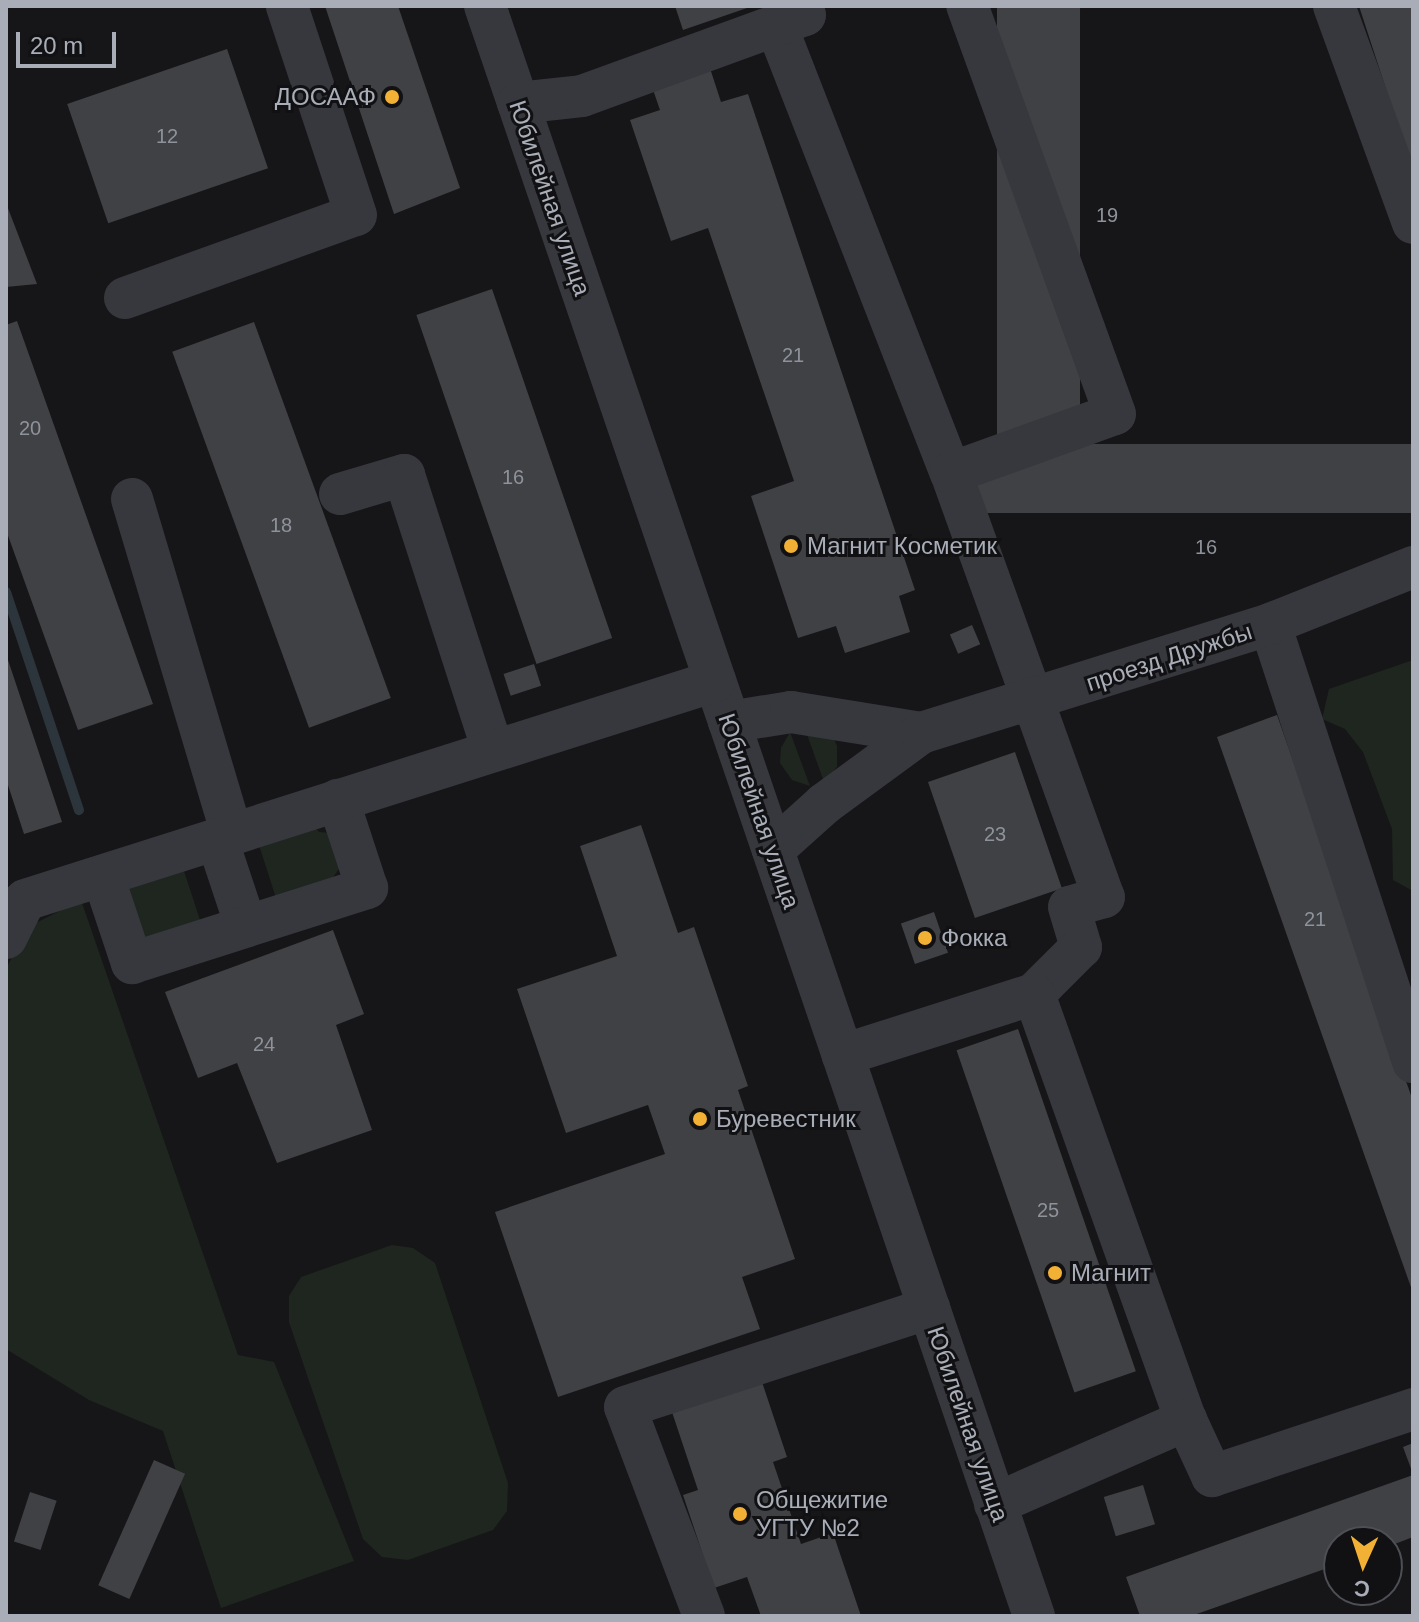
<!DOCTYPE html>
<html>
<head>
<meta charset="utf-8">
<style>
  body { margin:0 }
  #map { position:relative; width:1419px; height:1622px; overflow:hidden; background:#161618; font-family:Arial,sans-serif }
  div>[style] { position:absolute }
  .green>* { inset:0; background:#1e261f }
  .stream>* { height:10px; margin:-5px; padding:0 5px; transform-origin:5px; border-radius:5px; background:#2c353c }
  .building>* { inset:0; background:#404145; transform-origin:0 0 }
  .minor>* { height:42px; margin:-21px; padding:0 21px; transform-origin:21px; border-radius:21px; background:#37383d }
  .dots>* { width:22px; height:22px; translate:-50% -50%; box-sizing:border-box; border:4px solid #111113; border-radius:50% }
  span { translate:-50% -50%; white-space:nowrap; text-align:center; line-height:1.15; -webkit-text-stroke:6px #111113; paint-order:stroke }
  .number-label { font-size:20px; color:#8e929b }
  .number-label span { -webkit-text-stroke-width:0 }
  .poi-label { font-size:24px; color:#a8adb8 }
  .right { translate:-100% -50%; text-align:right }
  .left { translate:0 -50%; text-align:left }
  .street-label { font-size:24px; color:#a8adb8 }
  .frame { position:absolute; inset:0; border:8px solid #a8adb8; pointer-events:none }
  .north { position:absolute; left:1323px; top:1526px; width:80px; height:80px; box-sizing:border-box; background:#111113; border:2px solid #4d4f55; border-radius:50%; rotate:183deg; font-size:22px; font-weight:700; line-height:32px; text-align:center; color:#a8adb8 }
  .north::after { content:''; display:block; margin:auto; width:28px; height:36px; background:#f2b134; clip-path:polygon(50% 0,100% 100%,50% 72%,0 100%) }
  .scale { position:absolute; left:16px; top:32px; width:100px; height:36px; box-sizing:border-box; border:4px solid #a8adb8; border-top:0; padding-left:10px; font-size:24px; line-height:28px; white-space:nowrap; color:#a8adb8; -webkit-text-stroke:6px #111113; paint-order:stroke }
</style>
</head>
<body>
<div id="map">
  <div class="green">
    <i style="clip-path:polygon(1413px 660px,1413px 891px,1393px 880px,1392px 829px,1363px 752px,1345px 729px,1322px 719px,1329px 689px)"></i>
    <i style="clip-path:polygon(804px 726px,834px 739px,837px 746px,837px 767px,824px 782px)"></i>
    <i style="clip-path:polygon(790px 732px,810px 786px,792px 780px,780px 763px,781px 748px)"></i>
    <i style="clip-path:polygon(312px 824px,319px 832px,330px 833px,341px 866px,329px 883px,277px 901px,258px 842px)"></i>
    <i style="clip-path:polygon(183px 868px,202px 926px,152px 944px,143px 936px,127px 897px,129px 886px)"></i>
    <i style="clip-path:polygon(81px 900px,238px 1355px,274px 1362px,354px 1561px,221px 1608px,163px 1431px,89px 1400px,6px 1349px,6px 969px,28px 927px)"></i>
    <i style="clip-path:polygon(392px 1245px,413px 1248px,435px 1263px,508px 1483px,507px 1511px,493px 1530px,408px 1560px,382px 1557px,363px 1539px,289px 1322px,289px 1296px,301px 1277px)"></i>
  </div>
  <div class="stream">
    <i style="left:6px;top:592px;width:230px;rotate:71.5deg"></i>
  </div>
  <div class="building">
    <i style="clip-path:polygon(325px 6px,398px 6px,460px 188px,394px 214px)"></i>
    <i style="clip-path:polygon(675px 6px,750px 6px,750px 7px,683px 30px)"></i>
    <i style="left:997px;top:6px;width:83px;height:466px"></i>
    <i style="clip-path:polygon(1359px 6px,1413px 6px,1413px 169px,1412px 169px)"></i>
    <i style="left:227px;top:49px;width:126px;height:169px;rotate:71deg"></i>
    <i style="clip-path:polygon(708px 62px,721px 102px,748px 94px,915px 590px,899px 596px,910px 632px,845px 653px,836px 626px,798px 638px,751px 496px,794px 481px,708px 228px,671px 241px,630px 120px,660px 110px,650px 81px)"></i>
    <i style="clip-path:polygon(6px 203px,37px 284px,6px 287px)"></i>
    <i style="left:492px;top:289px;width:369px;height:80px;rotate:71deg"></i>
    <i style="clip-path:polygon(17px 321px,153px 704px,78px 730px,6px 530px,6px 325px)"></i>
    <i style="left:254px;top:322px;width:400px;height:87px;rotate:70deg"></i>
    <i style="left:1413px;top:444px;width:69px;height:436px;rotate:90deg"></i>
    <i style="left:972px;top:625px;width:21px;height:24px;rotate:67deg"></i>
    <i style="clip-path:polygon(6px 654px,62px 822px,24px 834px,6px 779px)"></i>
    <i style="left:534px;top:664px;width:23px;height:32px;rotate:72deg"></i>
    <i style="clip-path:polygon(1277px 715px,1413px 1101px,1413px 1293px,1217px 737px)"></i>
    <i style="left:1015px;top:752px;width:144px;height:92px;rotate:71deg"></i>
    <i style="clip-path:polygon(641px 825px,678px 933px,694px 927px,748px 1086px,738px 1090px,795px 1259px,742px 1277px,760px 1329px,558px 1397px,495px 1212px,665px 1154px,648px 1105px,566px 1133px,517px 989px,617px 956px,580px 846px)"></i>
    <i style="left:934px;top:912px;width:43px;height:35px;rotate:71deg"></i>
    <i style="clip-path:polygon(333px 930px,364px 1014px,336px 1025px,372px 1130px,277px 1163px,237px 1063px,198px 1078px,165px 992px)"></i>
    <i style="left:1018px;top:1029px;width:362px;height:65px;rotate:71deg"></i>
    <i style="clip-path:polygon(760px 1376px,787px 1457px,773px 1462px,801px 1544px,833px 1533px,861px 1616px,761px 1616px,747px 1577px,714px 1588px,683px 1495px,698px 1490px,670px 1406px)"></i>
    <i style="clip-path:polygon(1413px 1443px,1413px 1474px,1403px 1447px)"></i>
    <i style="left:154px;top:1460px;width:34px;height:137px;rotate:24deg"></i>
    <i style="clip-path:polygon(1413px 1475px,1413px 1537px,1387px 1547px,1387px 1542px,1339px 1542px,1339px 1564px,1191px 1616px,1140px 1616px,1126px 1577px)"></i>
    <i style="left:1143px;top:1485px;width:41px;height:41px;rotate:73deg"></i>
    <i style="left:30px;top:1492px;width:28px;height:52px;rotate:18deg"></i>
  </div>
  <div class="minor">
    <i style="left:485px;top:6px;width:1701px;rotate:71.17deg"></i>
    <i style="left:1334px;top:6px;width:231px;rotate:70deg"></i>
    <i style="left:776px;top:25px;width:481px;rotate:68.7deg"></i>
    <i style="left:951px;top:473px;width:451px;rotate:70.2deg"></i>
    <i style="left:1104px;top:897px;width:36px;rotate:164deg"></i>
    <i style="left:1069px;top:907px;width:42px;rotate:73.3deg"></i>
    <i style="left:1081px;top:947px;width:66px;rotate:135deg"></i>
    <i style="left:1034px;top:994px;width:201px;rotate:162.3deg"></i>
    <i style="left:518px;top:103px;width:64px;rotate:-6.2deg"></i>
    <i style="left:582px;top:96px;width:237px;rotate:-20deg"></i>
    <i style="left:805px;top:15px;width:10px;rotate:-114deg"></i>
    <i style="left:125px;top:298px;width:245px;rotate:-19.8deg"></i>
    <i style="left:356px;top:215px;width:220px;rotate:-108.3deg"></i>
    <i style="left:951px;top:473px;width:174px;rotate:-19.8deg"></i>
    <i style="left:1115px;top:414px;width:434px;rotate:-109.9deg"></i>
    <i style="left:340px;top:494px;width:67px;rotate:-16.5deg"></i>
    <i style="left:404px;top:475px;width:290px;rotate:72.1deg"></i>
    <i style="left:132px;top:499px;width:350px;rotate:73.4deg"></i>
    <i style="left:1270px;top:624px;width:461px;rotate:71.9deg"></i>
    <i style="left:729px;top:722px;width:63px;rotate:-9.2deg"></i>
    <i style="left:791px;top:712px;width:132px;rotate:9.2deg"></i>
    <i style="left:217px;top:839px;width:92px;rotate:71.6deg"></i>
    <i style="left:773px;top:850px;width:69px;rotate:-42deg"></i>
    <i style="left:824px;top:804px;width:120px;rotate:-36.2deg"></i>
    <i style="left:921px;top:733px;width:366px;rotate:-17.3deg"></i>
    <i style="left:1270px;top:624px;width:154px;rotate:-21.7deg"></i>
    <i style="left:103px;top:876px;width:92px;rotate:71.6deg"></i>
    <i style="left:132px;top:963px;width:247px;rotate:-17.7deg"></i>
    <i style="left:367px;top:888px;width:93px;rotate:-108.2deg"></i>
    <i style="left:6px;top:938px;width:42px;rotate:-63.4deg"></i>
    <i style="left:25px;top:900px;width:724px;rotate:-17.61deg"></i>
    <i style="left:1034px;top:994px;width:452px;rotate:70.4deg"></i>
    <i style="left:1186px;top:1420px;width:62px;rotate:65.1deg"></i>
    <i style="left:1212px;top:1476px;width:212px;rotate:-18.4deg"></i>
    <i style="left:995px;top:1504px;width:209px;rotate:-23.7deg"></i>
    <i style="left:704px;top:1616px;width:223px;rotate:-110.7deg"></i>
    <i style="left:625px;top:1407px;width:320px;rotate:-18deg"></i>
  </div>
  <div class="dots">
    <i style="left:392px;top:97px;background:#f2b134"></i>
    <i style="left:791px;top:546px;background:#f2b134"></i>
    <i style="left:925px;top:938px;background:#f2b134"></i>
    <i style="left:700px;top:1119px;background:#f2b134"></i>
    <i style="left:1055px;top:1273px;background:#f2b134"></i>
    <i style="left:740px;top:1514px;background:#f2b134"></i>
  </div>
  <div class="number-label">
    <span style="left:167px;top:136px">12</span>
    <span style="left:1107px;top:215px">19</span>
    <span style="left:793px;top:355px">21</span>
    <span style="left:30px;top:428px">20</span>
    <span style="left:513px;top:477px">16</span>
    <span style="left:281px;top:525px">18</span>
    <span style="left:1206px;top:547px">16</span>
    <span style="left:995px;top:834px">23</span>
    <span style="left:1315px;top:919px">21</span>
    <span style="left:264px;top:1044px">24</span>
    <span style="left:1048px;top:1210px">25</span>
  </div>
  <div class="poi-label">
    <span class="right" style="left:376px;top:97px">ДОСААФ</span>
    <span class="left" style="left:807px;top:546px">Магнит Косметик</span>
    <span class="left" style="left:941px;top:938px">Фокка</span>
    <span class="left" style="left:716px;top:1119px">Буревестник</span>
    <span class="left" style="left:1071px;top:1273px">Магнит</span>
    <span class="left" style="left:756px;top:1514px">Общежитие<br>УГТУ №2</span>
  </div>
  <div class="street-label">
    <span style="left:550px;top:198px;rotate:71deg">Юбилейная улица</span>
    <span style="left:1169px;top:657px;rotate:-18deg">проезд Дружбы</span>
    <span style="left:759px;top:811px;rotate:71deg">Юбилейная улица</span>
    <span style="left:968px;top:1424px;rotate:71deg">Юбилейная улица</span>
  </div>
  <div class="frame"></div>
  <div class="north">С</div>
  <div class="scale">20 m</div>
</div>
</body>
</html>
